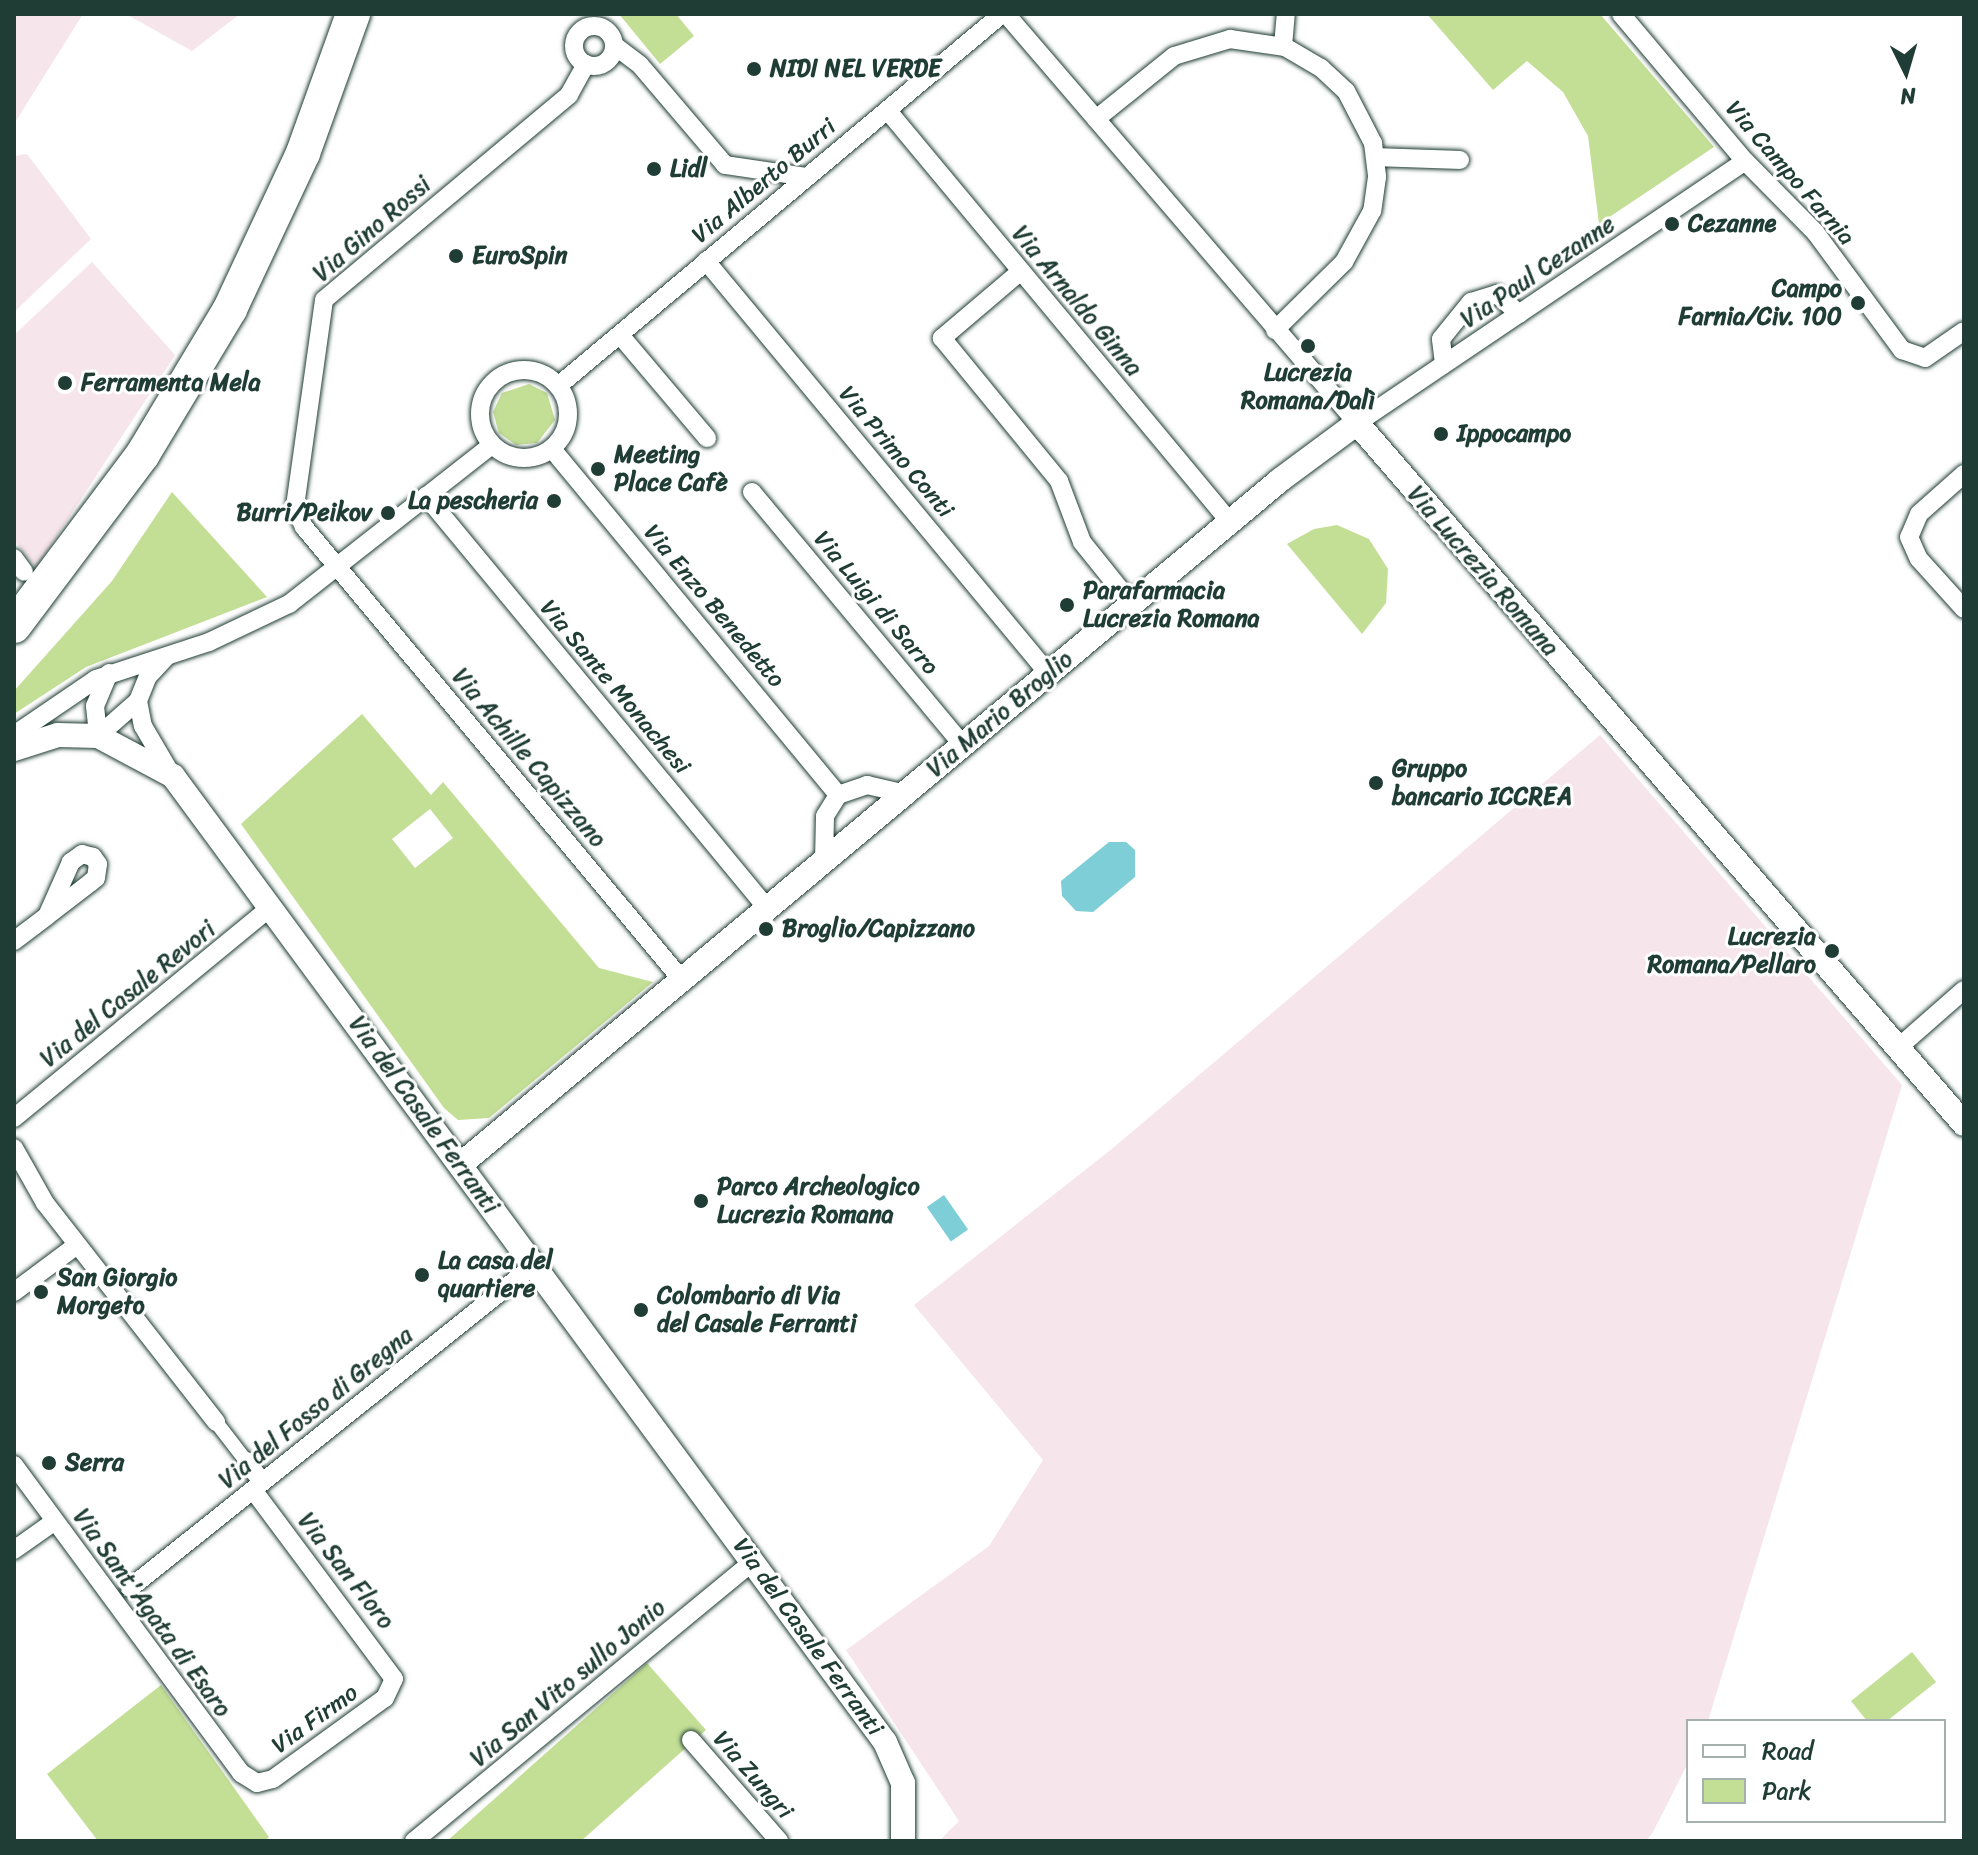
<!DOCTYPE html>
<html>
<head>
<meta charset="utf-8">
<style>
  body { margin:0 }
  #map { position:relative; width:1978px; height:1855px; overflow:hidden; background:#fff; font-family:Sriracha,sans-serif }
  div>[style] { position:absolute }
  .built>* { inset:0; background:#f6e5eb }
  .green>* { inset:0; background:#c3de95 }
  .water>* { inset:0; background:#7dced6; transform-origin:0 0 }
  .roads { filter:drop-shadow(0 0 2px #1f3d34) drop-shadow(0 0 2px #1f3d34) }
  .pedestrian>* { height:14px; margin:-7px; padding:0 7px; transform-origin:7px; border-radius:7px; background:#fff }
  .minor>* { height:18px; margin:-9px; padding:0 9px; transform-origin:9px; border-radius:9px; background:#fff }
  .minor>.ring { margin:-9px; padding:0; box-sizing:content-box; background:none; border:18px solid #fff; border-radius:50% }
  .tertiary>* { height:24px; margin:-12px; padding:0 12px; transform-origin:12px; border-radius:12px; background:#fff }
  .motorway>* { height:34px; margin:-17px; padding:0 17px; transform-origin:17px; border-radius:17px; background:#fff }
  .dots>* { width:22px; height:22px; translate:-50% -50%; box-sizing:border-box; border:4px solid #fff; border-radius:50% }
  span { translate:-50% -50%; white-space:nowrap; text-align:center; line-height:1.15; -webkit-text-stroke:6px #fff; paint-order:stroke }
  .poi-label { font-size:24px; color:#1f3d34; font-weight:700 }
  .left { translate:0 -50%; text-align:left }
  .right { translate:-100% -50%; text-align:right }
  .street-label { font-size:24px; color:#1f3d34 }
  .frame { position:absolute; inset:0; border:16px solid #1f3d34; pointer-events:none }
  .legend { position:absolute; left:1686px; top:1719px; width:260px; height:104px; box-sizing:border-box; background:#fff; border:2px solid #a5b1ae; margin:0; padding:10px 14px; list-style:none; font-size:24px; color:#1f3d34 }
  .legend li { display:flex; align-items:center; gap:16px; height:40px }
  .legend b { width:40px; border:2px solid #a5b1ae }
  .north { position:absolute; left:1866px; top:32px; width:80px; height:80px; -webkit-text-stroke:6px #fff; paint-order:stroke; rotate:175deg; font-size:22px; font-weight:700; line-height:32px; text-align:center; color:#1f3d34 }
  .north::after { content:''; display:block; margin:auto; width:28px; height:36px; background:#1f3d34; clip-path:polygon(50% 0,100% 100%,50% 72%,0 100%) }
</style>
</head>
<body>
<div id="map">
  <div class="built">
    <i style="clip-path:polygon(14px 14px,83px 14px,14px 124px)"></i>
    <i style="clip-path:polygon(126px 14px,240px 14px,192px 51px)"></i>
    <i style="clip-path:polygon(27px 154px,91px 239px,14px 312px,14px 156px)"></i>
    <i style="clip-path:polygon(92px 262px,175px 355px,36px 568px,14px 540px,14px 335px)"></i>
    <i style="clip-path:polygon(1600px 735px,1902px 1085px,1708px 1721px,1688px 1721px,1688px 1763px,1653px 1832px,1646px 1841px,939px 1841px,959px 1821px,846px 1650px,989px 1546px,1043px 1460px,914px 1305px,1113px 1148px)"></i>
  </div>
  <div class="green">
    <i style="clip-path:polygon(619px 14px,676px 14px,694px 36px,660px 64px)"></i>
    <i style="clip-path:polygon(1427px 14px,1600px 14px,1714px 147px,1599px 224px,1588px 136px,1563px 92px,1527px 61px,1493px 90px)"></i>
    <i style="clip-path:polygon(529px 384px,547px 393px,555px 420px,537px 443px,516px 445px,499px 433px,493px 412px,502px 393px)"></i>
    <i style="clip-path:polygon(172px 492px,267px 597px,86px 667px,14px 714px,14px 691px,112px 581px)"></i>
    <i style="clip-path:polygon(1337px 525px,1369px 539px,1388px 569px,1386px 603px,1362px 634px,1287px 544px,1314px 529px)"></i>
    <i style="clip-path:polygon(evenodd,362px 714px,431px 795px,443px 782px,599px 968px,653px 982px,489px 1118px,458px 1120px,444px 1108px,241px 824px,362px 714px,430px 809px,453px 838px,415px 868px,392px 839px,430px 809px)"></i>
    <i style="clip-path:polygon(1912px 1652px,1936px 1682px,1887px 1721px,1867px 1721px,1851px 1701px)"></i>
    <i style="clip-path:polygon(647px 1663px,706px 1730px,581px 1841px,447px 1841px)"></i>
    <i style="clip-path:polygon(161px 1685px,269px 1837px,265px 1841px,98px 1841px,47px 1774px)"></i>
  </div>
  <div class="water">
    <i style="clip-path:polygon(1109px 842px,1126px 842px,1135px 850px,1135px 877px,1093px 912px,1076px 911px,1062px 896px,1061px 881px)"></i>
    <i style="left:944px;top:1195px;width:42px;height:21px;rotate:55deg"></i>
  </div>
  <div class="roads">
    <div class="pedestrian">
      <i style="left:216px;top:1422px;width:49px;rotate:52.4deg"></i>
    </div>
    <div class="minor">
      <i style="left:1006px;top:14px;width:539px;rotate:49.36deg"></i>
      <i style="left:1357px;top:423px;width:468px;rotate:-34deg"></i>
      <i style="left:1621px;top:14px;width:192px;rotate:49.9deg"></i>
      <i style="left:1745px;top:161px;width:100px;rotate:45.4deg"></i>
      <i style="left:1815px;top:232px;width:147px;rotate:53.6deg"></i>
      <i style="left:1902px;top:350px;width:24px;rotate:19deg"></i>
      <i style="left:1925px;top:358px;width:47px;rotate:-34.7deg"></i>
      <i class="ring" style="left:574px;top:26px;width:22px;height:22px"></i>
      <i style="left:615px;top:46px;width:31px;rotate:37deg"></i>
      <i style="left:640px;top:65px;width:131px;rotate:49.6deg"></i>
      <i style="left:725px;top:165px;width:83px;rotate:8.3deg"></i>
      <i style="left:1283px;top:46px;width:32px;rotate:-85deg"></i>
      <i style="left:586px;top:64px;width:35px;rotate:119deg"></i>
      <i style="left:569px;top:95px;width:319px;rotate:140.1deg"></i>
      <i style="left:324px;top:300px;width:209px;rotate:98deg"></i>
      <i style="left:295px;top:507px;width:22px;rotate:66deg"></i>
      <i style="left:304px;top:527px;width:590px;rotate:50.16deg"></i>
      <i style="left:888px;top:111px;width:535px;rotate:50.24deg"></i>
      <i style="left:1096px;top:119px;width:100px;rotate:-38.9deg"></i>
      <i style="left:1174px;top:56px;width:59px;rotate:-16.9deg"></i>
      <i style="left:1230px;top:39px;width:56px;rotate:8.3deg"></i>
      <i style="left:1285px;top:47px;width:42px;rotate:30.3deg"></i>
      <i style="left:1321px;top:68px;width:34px;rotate:43deg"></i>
      <i style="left:1346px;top:91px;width:59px;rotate:62.6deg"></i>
      <i style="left:1373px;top:143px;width:34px;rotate:83deg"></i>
      <i style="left:1377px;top:177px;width:34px;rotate:98deg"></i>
      <i style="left:1372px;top:211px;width:58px;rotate:118.8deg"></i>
      <i style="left:1344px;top:262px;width:97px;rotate:135.4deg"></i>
      <i style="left:1375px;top:157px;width:85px;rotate:2deg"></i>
      <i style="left:706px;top:261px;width:535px;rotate:50.3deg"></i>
      <i style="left:1021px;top:271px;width:104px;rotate:139.7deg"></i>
      <i style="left:942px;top:338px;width:185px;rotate:50.7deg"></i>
      <i style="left:1059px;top:481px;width:65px;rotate:69.3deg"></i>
      <i style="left:1082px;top:542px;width:78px;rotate:51.2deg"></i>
      <i style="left:620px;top:335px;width:135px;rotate:49.8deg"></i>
      <i style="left:1444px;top:364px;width:25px;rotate:-97deg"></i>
      <i style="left:1441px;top:339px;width:48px;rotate:-51deg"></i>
      <i style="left:1471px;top:302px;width:27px;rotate:-17deg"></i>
      <i style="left:1497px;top:294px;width:30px;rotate:42deg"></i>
      <i class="ring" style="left:480px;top:370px;width:70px;height:70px"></i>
      <i style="left:558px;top:386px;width:579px;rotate:-39.96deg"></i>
      <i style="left:552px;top:449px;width:449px;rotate:50.4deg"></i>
      <i style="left:1964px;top:474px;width:60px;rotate:138.4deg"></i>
      <i style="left:1919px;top:514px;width:25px;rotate:113deg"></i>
      <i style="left:1909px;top:537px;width:24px;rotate:66deg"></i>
      <i style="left:1919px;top:559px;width:67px;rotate:48deg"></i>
      <i style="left:752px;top:492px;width:329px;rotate:50.2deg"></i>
      <i style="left:426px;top:496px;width:535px;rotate:50.39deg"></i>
      <i style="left:14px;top:558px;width:17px;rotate:54deg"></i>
      <i style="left:166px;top:657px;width:26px;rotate:133deg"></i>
      <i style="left:148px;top:676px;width:27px;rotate:112deg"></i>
      <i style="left:138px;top:701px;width:25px;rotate:79deg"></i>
      <i style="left:143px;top:726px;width:56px;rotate:59.7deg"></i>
      <i style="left:109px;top:673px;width:36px;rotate:113deg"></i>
      <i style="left:95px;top:706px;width:30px;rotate:84deg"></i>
      <i style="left:98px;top:736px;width:53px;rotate:-41.2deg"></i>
      <i style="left:14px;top:735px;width:99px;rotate:-34.3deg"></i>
      <i style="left:96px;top:679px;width:119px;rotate:-18.1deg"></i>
      <i style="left:209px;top:642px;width:89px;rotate:-25.4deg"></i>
      <i style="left:289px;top:604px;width:258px;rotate:-38.1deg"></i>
      <i style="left:824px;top:861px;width:45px;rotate:-88.7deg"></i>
      <i style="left:825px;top:816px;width:25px;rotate:-58deg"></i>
      <i style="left:838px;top:795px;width:31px;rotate:-19deg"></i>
      <i style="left:867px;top:785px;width:39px;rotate:13deg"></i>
      <i style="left:14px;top:941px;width:41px;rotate:-37.1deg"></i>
      <i style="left:47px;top:916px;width:56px;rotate:-37.7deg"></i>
      <i style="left:91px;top:882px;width:6px;rotate:-39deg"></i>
      <i style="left:96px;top:878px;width:14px;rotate:-82deg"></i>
      <i style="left:98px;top:864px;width:9px;rotate:-126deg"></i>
      <i style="left:93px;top:857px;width:11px;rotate:-165deg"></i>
      <i style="left:82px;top:854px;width:14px;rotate:144deg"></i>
      <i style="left:71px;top:862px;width:59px;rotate:114deg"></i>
      <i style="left:1900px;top:1046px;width:85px;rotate:-41.2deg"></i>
      <i style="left:14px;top:1118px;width:333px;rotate:-39.4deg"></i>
      <i style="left:14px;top:1148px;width:63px;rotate:60.6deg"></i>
      <i style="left:45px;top:1203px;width:278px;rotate:52deg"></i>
      <i style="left:14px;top:1292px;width:79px;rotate:-36.7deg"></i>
      <i style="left:246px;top:1461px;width:23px;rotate:52deg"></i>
      <i style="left:14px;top:1465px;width:383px;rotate:53.6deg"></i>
      <i style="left:241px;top:1773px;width:19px;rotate:32deg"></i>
      <i style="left:257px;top:1783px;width:16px;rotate:-14deg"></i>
      <i style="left:273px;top:1779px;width:138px;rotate:-35.9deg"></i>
      <i style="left:385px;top:1698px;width:21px;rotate:-65deg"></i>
      <i style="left:394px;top:1679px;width:234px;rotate:-126.7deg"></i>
      <i style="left:14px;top:1550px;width:50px;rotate:-35.3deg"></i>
      <i style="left:130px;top:1588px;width:516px;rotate:-38.63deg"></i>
      <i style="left:691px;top:1740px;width:134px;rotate:48.9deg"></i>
      <i style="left:414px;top:1841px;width:438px;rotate:-39.5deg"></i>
    </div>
    <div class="tertiary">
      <i style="left:14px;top:749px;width:46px;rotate:-17.7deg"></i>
      <i style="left:58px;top:735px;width:40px;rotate:1.4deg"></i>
      <i style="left:98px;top:736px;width:85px;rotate:28.1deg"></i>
      <i style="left:173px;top:776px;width:1200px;rotate:53.61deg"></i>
      <i style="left:885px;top:1742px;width:45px;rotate:66.3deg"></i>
      <i style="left:903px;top:1783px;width:58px;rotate:90deg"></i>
      <i style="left:460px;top:1165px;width:1068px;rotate:-39.87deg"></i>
      <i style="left:1280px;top:480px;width:96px;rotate:-36.5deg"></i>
      <i style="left:1357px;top:423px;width:927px;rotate:49.11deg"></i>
    </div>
    <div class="motorway">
      <i style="left:14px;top:626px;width:215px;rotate:-53.1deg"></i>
      <i style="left:143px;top:454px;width:169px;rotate:-59deg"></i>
      <i style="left:230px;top:309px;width:172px;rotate:-64.9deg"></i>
      <i style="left:303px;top:153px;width:148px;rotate:-70.2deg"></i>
    </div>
  </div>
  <div class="dots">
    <i style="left:754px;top:69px;background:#1f3d34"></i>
    <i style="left:654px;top:169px;background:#1f3d34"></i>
    <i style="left:1672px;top:224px;background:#1f3d34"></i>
    <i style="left:456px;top:256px;background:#1f3d34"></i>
    <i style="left:1858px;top:303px;background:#1f3d34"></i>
    <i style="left:1308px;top:346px;background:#1f3d34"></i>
    <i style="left:65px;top:383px;background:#1f3d34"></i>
    <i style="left:1441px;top:434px;background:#1f3d34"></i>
    <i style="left:598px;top:469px;background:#1f3d34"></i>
    <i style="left:554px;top:501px;background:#1f3d34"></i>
    <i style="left:388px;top:513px;background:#1f3d34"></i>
    <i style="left:1067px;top:605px;background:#1f3d34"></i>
    <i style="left:1376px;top:783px;background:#1f3d34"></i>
    <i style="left:766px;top:929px;background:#1f3d34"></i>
    <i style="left:1832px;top:951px;background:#1f3d34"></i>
    <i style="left:701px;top:1201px;background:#1f3d34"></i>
    <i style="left:422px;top:1275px;background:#1f3d34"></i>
    <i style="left:41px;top:1292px;background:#1f3d34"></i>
    <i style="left:641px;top:1310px;background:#1f3d34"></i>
    <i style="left:49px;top:1463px;background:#1f3d34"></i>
  </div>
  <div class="poi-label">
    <span class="left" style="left:770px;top:69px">NIDI NEL VERDE</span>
    <span class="left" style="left:670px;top:169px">Lidl</span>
    <span class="left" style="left:1688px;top:224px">Cezanne</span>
    <span class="left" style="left:472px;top:256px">EuroSpin</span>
    <span class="right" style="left:1842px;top:303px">Campo<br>Farnia/Civ. 100</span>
    <span style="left:1308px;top:387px">Lucrezia<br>Romana/Dalì</span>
    <span class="left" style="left:81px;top:383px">Ferramenta Mela</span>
    <span class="left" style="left:1457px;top:434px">Ippocampo</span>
    <span class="left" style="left:614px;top:469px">Meeting<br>Place Cafè</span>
    <span class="right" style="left:538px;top:501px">La pescheria</span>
    <span class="right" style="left:372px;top:513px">Burri/Peikov</span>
    <span class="left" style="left:1083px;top:605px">Parafarmacia<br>Lucrezia Romana</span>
    <span class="left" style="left:1392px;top:783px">Gruppo<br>bancario ICCREA</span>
    <span class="left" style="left:782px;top:929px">Broglio/Capizzano</span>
    <span class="right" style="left:1816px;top:951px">Lucrezia<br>Romana/Pellaro</span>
    <span class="left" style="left:717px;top:1201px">Parco Archeologico<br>Lucrezia Romana</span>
    <span class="left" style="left:438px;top:1275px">La casa del<br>quartiere</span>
    <span class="left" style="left:57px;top:1292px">San Giorgio<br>Morgeto</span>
    <span class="left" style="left:657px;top:1310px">Colombario di Via<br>del Casale Ferranti</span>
    <span class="left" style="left:65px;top:1463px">Serra</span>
  </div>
  <div class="street-label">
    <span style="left:1790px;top:173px;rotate:49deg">Via Campo Farnia</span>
    <span style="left:764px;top:181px;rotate:-40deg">Via Alberto Burri</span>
    <span style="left:372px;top:229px;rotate:-41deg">Via Gino Rossi</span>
    <span style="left:1538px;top:272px;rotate:-34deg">Via Paul Cezanne</span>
    <span style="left:1077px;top:301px;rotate:50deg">Via Arnaldo Ginna</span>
    <span style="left:896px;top:452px;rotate:50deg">Via Primo Conti</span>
    <span style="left:1483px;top:571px;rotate:49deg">Via Lucrezia Romana</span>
    <span style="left:876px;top:603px;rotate:50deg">Via Luigi di Sarro</span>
    <span style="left:714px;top:606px;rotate:50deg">Via Enzo Benedetto</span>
    <span style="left:615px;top:687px;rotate:50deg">Via Sante Monachesi</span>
    <span style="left:1000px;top:714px;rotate:-40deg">Via Mario Broglio</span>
    <span style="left:529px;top:758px;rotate:50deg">Via Achille Capizzano</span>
    <span style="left:128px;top:994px;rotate:-39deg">Via del Casale Revori</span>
    <span style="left:424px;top:1115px;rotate:54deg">Via del Casale Ferranti</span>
    <span style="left:316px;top:1408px;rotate:-39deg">Via del Fosso di Gregna</span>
    <span style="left:346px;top:1571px;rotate:52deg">Via San Floro</span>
    <span style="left:152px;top:1613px;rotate:54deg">Via Sant'Agata di Esaro</span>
    <span style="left:808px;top:1637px;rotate:54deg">Via del Casale Ferranti</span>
    <span style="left:568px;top:1683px;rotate:-40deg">Via San Vito sullo Jonio</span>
    <span style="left:315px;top:1719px;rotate:-36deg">Via Firmo</span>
    <span style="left:753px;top:1775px;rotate:49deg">Via Zungri</span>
  </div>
  <div class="frame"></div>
  <ul class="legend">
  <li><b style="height:10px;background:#fff"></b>Road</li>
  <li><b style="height:22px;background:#c3de95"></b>Park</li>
  </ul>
  <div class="north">N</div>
</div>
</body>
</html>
